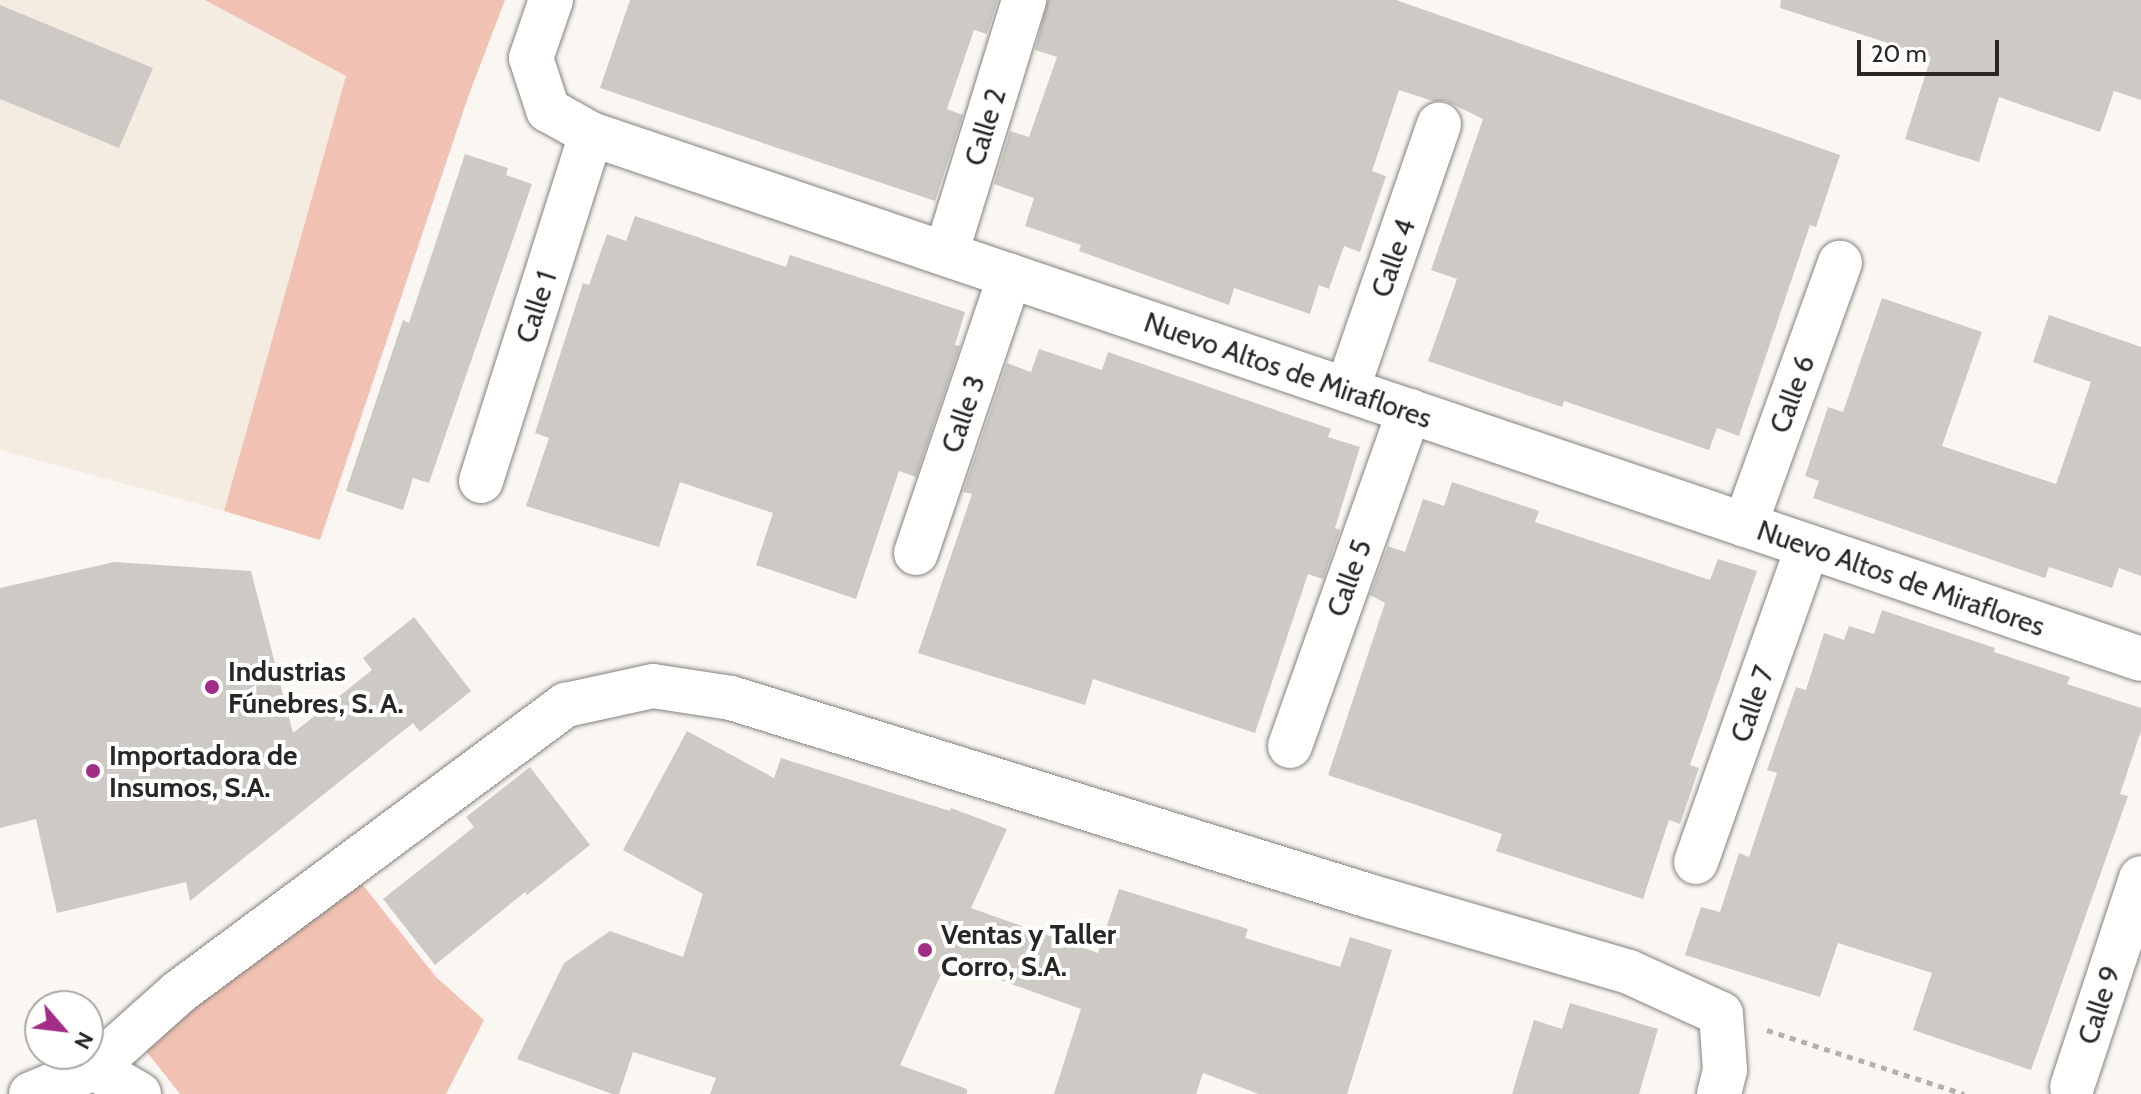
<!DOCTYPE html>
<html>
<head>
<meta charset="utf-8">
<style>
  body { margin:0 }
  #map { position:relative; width:2141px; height:1094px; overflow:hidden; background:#faf7f3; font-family:Cabin,sans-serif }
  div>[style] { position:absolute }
  .built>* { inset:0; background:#f4ece1 }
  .green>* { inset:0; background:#f1c2b3 }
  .building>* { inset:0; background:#cdc9c5 }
  .path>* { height:5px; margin-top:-2.5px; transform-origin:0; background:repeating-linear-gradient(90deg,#b3b0ad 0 6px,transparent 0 12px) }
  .roads { filter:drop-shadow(0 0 2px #84827e) drop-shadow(0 0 2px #84827e) }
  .minor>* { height:44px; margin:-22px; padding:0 22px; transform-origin:22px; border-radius:22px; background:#fff }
  .dots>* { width:22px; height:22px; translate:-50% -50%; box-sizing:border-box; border:4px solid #fff; border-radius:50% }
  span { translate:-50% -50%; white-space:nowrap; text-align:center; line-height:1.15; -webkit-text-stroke:8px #fff; paint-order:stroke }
  .street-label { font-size:28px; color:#282725 }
  .poi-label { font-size:28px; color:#282725; font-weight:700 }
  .left { translate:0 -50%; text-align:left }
  .north { position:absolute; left:24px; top:990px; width:80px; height:80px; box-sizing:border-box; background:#fff; border:2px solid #a9a9a8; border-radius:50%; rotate:118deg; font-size:22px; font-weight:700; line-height:32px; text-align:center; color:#282725 }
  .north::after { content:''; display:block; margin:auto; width:28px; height:36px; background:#a22d86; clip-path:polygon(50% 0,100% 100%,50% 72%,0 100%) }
  .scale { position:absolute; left:1857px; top:40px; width:142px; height:36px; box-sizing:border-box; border:4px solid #282725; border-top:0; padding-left:10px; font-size:24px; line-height:28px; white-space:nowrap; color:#282725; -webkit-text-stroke:6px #fff; paint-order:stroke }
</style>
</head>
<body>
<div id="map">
  <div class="built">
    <i style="clip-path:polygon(0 0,205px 0,346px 76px,224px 511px,0 450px)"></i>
  </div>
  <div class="green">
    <i style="clip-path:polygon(205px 0,505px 0,468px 97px,320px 540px,224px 511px,346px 76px)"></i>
    <i style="clip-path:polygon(358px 879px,436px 977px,484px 1020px,446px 1094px,180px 1094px,136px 1038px)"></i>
  </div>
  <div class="building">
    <i style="clip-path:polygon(630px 0,998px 0,987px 34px,974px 30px,947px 109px,963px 115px,935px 201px,600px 88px)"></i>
    <i style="clip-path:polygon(1048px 0,1396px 0,1840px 155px,1816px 227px,1810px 225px,1739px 436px,1717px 428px,1709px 450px,1564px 401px,1562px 407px,1428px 361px,1457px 279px,1431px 270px,1483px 119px,1446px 101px,1433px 101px,1399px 90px,1372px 171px,1386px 176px,1360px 252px,1344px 246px,1329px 289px,1319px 285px,1310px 314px,1234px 288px,1229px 305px,1079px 251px,1081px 245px,1025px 226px,1034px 198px,994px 184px,1010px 131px,1029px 137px,1057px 57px,1035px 50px)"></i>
    <i style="clip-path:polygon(1781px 0,2141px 0,2141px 100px,2114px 91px,2100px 132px,1999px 97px,1979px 162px,1905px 139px,1931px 57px,1780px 8px)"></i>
    <i style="clip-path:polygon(0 5px,153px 68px,119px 148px,0 99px)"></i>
    <i style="clip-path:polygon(465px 154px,508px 168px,506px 175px,532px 184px,429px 483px,413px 478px,403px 510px,346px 491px,403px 320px,409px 323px)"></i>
    <i style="clip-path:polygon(635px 216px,786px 267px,790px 255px,965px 312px,955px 345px,960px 346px,916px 477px,899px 471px,856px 599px,756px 565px,773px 513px,680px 482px,659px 547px,526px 506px,549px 438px,535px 433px,583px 283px,589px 285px,607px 234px,626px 241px)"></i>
    <i style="clip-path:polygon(1882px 298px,1982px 332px,1942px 446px,2056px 484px,2091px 382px,2033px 362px,2049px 315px,2141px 347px,2141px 576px,2119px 568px,2112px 588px,2049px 567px,2045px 578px,1813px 498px,1819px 481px,1805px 476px,1828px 407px,1843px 412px)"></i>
    <i style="clip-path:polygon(1039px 349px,1102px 370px,1108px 352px,1331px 429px,1328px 437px,1360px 447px,1335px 528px,1340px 530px,1323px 579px,1308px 574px,1255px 733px,1093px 679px,1085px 705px,918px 653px,972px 494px,963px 492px,1007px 363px,1031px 372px)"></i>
    <i style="clip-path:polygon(1452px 482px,1539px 511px,1535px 522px,1710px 580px,1718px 559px,1757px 571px,1690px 765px,1699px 768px,1680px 824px,1669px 820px,1643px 899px,1496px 851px,1502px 834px,1328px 775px,1385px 603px,1370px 595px,1388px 546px,1405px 552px,1423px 499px,1444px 506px)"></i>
    <i style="clip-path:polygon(114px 562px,251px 571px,293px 733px,372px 670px,363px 658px,414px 617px,471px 691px,420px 732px,413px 723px,190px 901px,186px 882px,57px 913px,36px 819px,0 828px,0 588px)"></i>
    <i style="clip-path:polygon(1882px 610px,1995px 648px,1994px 652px,2070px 677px,2067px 684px,2141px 708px,2141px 731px,2120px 794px,2128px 796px,2031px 1070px,1913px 1030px,1932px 973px,1838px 943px,1820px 997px,1685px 955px,1701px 907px,1720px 912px,1739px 853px,1749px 857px,1777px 773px,1767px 770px,1796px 687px,1806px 690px,1824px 633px,1844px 640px,1849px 626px,1874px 634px)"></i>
    <i style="clip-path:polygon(687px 731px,774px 778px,781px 758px,950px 811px,951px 808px,1007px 829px,971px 908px,1098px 953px,1119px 889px,1248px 929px,1245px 938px,1340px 967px,1350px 937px,1392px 950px,1347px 1094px,1259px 1094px,1203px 1073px,1196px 1094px,1054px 1094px,1081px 1009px,947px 961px,900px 1065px,967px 1089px,967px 1094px,710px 1094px,716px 1078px,633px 1052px,619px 1094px,612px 1094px,517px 1059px,564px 963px,610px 931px,683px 957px,703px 894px,623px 850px)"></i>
    <i style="clip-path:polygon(530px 767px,590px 845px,527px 895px,525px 892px,435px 965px,383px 899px,474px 827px,466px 817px)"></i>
    <i style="clip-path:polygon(1570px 1003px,1658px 1029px,1639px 1094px,1512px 1094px,1534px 1020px,1562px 1029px)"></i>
  </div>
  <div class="path">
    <i style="left:1767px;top:1030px;width:207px;rotate:18deg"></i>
  </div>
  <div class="roads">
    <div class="minor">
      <i style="left:551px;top:0;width:61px;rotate:109deg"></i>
      <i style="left:531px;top:58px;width:55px;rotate:71.9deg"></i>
      <i style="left:548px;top:110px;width:49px;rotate:29.2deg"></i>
      <i style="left:591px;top:134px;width:1636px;rotate:18.71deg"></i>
      <i style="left:946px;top:254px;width:266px;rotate:-72.9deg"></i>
      <i style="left:1347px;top:390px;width:281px;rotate:-70.9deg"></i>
      <i style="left:481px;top:481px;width:364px;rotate:-72.4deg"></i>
      <i style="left:1745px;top:525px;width:279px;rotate:-70.1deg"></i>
      <i style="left:916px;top:553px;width:293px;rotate:-71.3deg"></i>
      <i style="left:1290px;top:746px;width:356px;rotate:-70.4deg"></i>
      <i style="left:1696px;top:862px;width:335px;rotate:-70.5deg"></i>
      <i style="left:94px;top:1068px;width:52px;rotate:30deg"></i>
      <i style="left:2072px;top:1087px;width:220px;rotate:-71.7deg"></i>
      <i style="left:31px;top:1094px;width:68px;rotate:-22.4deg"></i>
      <i style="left:94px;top:1068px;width:114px;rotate:-41.8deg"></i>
      <i style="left:179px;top:992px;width:482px;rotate:-36.6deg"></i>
      <i style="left:566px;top:705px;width:89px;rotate:-12.3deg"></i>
      <i style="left:653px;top:686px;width:79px;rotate:8.7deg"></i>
      <i style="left:731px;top:698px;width:668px;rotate:17.24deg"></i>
      <i style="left:1369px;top:896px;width:271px;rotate:16.3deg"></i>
      <i style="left:1629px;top:972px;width:101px;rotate:24.5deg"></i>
      <i style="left:1721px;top:1014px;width:56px;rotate:85.9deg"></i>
      <i style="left:1725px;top:1070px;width:25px;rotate:104deg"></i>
    </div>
  </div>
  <div class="dots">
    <i style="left:212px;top:687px;background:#a22d86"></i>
    <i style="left:93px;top:771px;background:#a22d86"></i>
    <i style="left:925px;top:950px;background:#a22d86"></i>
  </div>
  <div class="street-label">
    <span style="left:985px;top:127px;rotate:-73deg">Calle 2</span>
    <span style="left:1393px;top:258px;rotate:-71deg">Calle 4</span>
    <span style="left:536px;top:307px;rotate:-72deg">Calle 1</span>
    <span style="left:1288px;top:370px;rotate:19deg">Nuevo Altos de Miraflores</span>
    <span style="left:1792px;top:394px;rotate:-70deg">Calle 6</span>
    <span style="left:963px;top:414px;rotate:-71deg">Calle 3</span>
    <span style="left:1349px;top:578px;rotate:-70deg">Calle 5</span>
    <span style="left:1901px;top:578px;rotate:19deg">Nuevo Altos de Miraflores</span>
    <span style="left:1752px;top:704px;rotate:-71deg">Calle 7</span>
    <span style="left:2099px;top:1005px;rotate:-72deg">Calle 9</span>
  </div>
  <div class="poi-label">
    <span class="left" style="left:228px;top:687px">Industrias<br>Fúnebres, S. A.</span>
    <span class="left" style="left:109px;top:771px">Importadora de<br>Insumos, S.A.</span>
    <span class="left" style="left:941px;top:950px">Ventas y Taller<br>Corro, S.A.</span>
  </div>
  <div class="north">N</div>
  <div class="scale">20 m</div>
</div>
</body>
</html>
